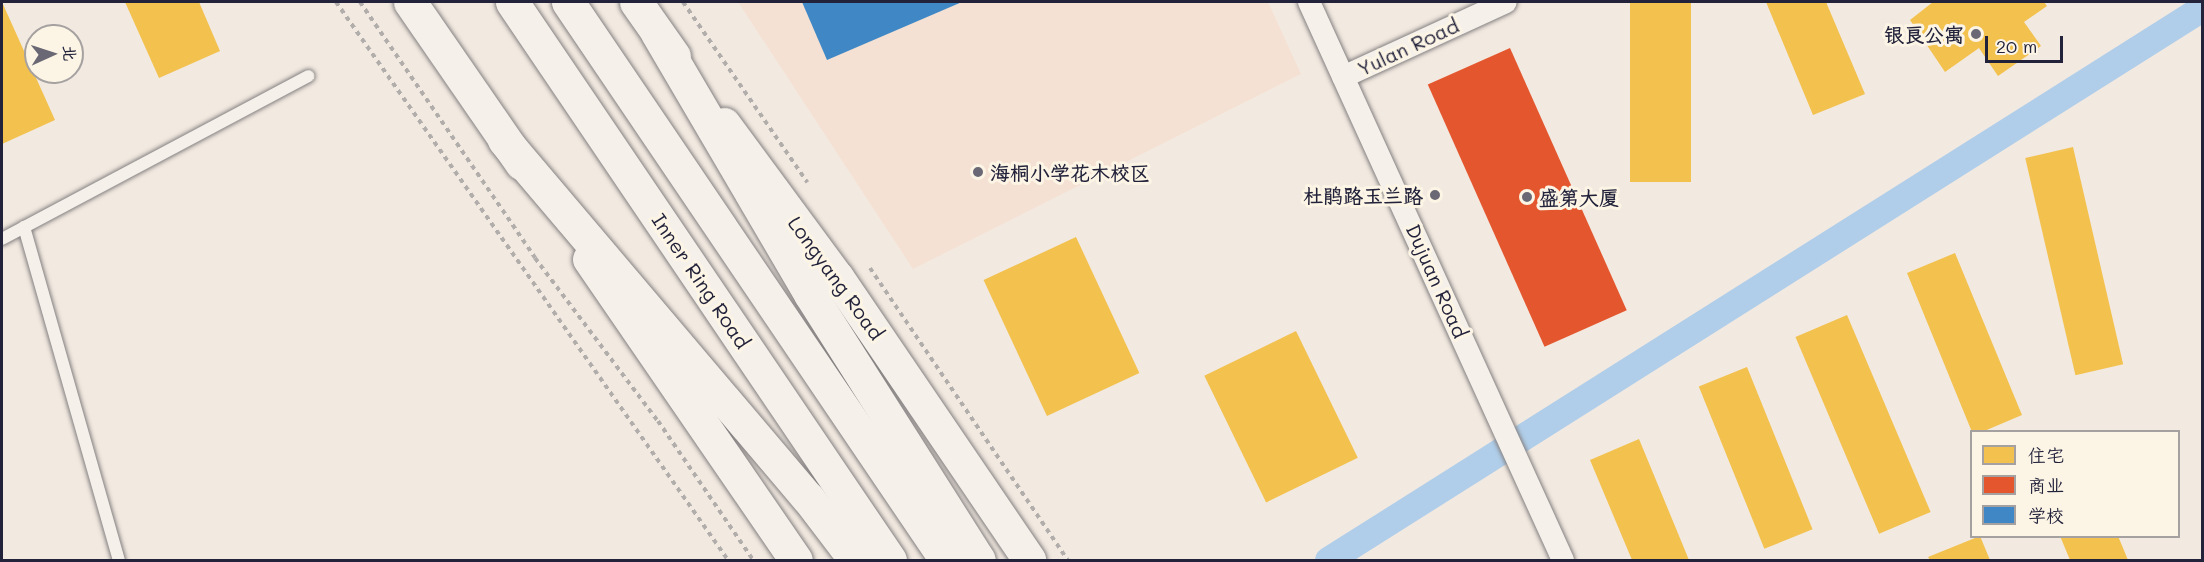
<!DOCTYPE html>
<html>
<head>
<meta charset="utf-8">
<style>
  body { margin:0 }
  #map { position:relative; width:2204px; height:562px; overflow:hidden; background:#f2e9e0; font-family:Mali,"LXGW WenKai TC",sans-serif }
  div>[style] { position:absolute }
  .built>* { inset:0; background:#f5e1d3 }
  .homes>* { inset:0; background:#f2c14e; transform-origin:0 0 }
  .shops>* { inset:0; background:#e4572e; transform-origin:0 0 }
  .schools>* { inset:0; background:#3f88c5 }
  .canal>* { height:27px; margin:-13.5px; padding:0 13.5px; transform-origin:13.5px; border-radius:13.5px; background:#b0ceea }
  .path>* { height:4px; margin-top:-2px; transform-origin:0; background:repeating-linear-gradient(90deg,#b0adab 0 4.5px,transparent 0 9px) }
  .roads { filter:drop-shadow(0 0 2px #848081) drop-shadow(0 0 2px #848081) }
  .service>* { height:12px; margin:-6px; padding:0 6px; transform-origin:6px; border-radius:6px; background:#f5f1ea }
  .minor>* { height:22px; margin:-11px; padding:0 11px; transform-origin:11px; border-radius:11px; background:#f5f1ea }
  .primary>* { height:33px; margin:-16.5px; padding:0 16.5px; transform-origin:16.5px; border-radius:16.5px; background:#f5f1ea }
  .trunk>* { height:33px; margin:-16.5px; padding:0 16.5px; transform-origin:16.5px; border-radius:16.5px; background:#f5f1ea }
  .dots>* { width:16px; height:16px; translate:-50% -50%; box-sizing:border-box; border:3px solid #fcf5e5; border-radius:50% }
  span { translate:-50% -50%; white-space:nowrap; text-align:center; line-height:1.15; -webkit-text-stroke:6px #fcf5e5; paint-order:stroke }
  .poi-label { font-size:20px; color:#22223b; font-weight:700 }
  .right { translate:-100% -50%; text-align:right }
  .left { translate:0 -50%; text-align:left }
  .street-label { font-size:20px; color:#22223b }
  .frame { position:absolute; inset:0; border:3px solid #22223b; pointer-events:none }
  .legend { position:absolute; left:1970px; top:430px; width:210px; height:108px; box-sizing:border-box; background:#fcf5e5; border:2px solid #a5a1a1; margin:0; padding:8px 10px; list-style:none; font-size:18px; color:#22223b }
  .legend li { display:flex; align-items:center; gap:12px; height:30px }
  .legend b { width:30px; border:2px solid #a5a1a1 }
  .north { position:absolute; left:24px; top:24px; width:60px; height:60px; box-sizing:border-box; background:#fcf5e5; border:2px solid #a5a1a1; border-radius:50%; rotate:87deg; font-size:16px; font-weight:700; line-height:24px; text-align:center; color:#22223b }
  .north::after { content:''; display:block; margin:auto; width:21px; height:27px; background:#6b6875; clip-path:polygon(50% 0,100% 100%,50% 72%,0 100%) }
  .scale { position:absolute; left:1985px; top:36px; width:78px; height:27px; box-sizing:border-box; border:3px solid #22223b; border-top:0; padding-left:8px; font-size:18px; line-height:21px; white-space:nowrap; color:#22223b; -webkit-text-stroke:4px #fcf5e5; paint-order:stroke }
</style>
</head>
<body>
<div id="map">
  <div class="built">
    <i style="clip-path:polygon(738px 2px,1268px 2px,1301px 74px,913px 269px)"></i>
  </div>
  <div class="homes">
    <i style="clip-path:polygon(2px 2px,55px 120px,2px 144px)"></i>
    <i style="clip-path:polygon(125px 2px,199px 2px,220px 51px,159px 78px)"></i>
    <i style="left:1630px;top:2px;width:61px;height:180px"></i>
    <i style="clip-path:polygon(1766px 2px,1826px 2px,1865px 94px,1813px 115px)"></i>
    <i style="clip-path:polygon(1933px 2px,2044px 2px,2047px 6px,2024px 22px,2041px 46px,1998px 76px,1979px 48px,1945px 72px,1910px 20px)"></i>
    <i style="left:2073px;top:147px;width:223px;height:49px;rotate:77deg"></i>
    <i style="left:1076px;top:237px;width:150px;height:102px;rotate:65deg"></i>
    <i style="clip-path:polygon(1955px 253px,2022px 415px,1982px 432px,1972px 432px,1907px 273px)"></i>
    <i style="left:1847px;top:315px;width:214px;height:56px;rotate:67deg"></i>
    <i style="left:1296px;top:331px;width:141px;height:102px;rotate:64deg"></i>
    <i style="left:1747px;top:367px;width:175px;height:52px;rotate:68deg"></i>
    <i style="clip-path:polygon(1639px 439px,1689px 560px,1632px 560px,1590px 460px)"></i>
    <i style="clip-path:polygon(1980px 536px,1990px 560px,1930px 560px,1928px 557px)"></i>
    <i style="clip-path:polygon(2060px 536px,2118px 536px,2128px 560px,2070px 560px)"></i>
  </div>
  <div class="shops">
    <i style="left:1510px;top:48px;width:287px;height:90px;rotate:66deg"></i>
  </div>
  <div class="schools">
    <i style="clip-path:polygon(802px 2px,962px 2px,827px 60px)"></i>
  </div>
  <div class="canal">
    <i style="left:1328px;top:560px;width:1034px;rotate:-32.28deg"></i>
  </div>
  <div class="path">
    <i style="left:336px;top:2px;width:682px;rotate:54.91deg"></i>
    <i style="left:360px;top:2px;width:310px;rotate:55.6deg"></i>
    <i style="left:535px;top:258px;width:204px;rotate:53deg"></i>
    <i style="left:658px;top:421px;width:168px;rotate:55.6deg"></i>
    <i style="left:683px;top:2px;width:219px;rotate:55.4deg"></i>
    <i style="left:870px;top:268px;width:353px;rotate:55.9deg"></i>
  </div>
  <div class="roads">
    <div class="service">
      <i style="left:24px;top:227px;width:346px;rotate:74.1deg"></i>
      <i style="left:2px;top:239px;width:347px;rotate:-28deg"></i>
    </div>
    <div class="minor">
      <i style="left:1309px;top:2px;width:613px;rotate:65.53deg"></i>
      <i style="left:1343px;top:77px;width:179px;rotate:-24.7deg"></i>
    </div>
    <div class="primary">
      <i style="left:410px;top:2px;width:196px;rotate:55.4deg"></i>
      <i style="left:636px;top:2px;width:66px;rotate:54.9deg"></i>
      <i style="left:724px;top:124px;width:190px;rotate:53.6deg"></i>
      <i style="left:837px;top:277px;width:342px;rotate:55.8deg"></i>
      <i style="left:589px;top:259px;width:365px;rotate:55.5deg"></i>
    </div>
    <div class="trunk">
      <i style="left:512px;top:2px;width:674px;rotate:55.89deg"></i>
      <i style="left:568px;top:2px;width:674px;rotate:55.89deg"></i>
      <i style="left:657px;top:33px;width:303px;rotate:59.6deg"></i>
      <i style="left:810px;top:294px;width:315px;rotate:57.6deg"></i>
      <i style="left:504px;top:140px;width:470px;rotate:49.7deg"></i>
      <i style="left:808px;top:498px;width:78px;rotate:52.8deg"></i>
    </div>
  </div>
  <div class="dots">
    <i style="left:1976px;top:34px;background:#6b6875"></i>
    <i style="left:978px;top:172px;background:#6b6875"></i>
    <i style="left:1435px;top:195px;background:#6b6875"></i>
    <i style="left:1527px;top:197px;background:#6b6875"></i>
  </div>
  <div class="poi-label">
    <span class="right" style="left:1964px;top:34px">银良公寓</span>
    <span class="left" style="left:990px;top:172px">海桐小学花木校区</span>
    <span class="right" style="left:1423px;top:195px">杜鹃路玉兰路</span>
    <span class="left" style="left:1539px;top:197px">盛第大厦</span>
  </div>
  <div class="street-label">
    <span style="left:1408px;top:47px;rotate:-25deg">Yulan Road</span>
    <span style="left:836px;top:278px;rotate:54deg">Longyang Road</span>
    <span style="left:701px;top:281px;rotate:56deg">Inner Ring Road</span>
    <span style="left:1437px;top:281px;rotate:66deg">Dujuan Road</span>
  </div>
  <div class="frame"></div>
  <ul class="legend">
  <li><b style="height:16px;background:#f2c14e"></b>住宅</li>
  <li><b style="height:16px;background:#e4572e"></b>商业</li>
  <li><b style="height:16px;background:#3f88c5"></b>学校</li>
  </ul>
  <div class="north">北</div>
  <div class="scale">20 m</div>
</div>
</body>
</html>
